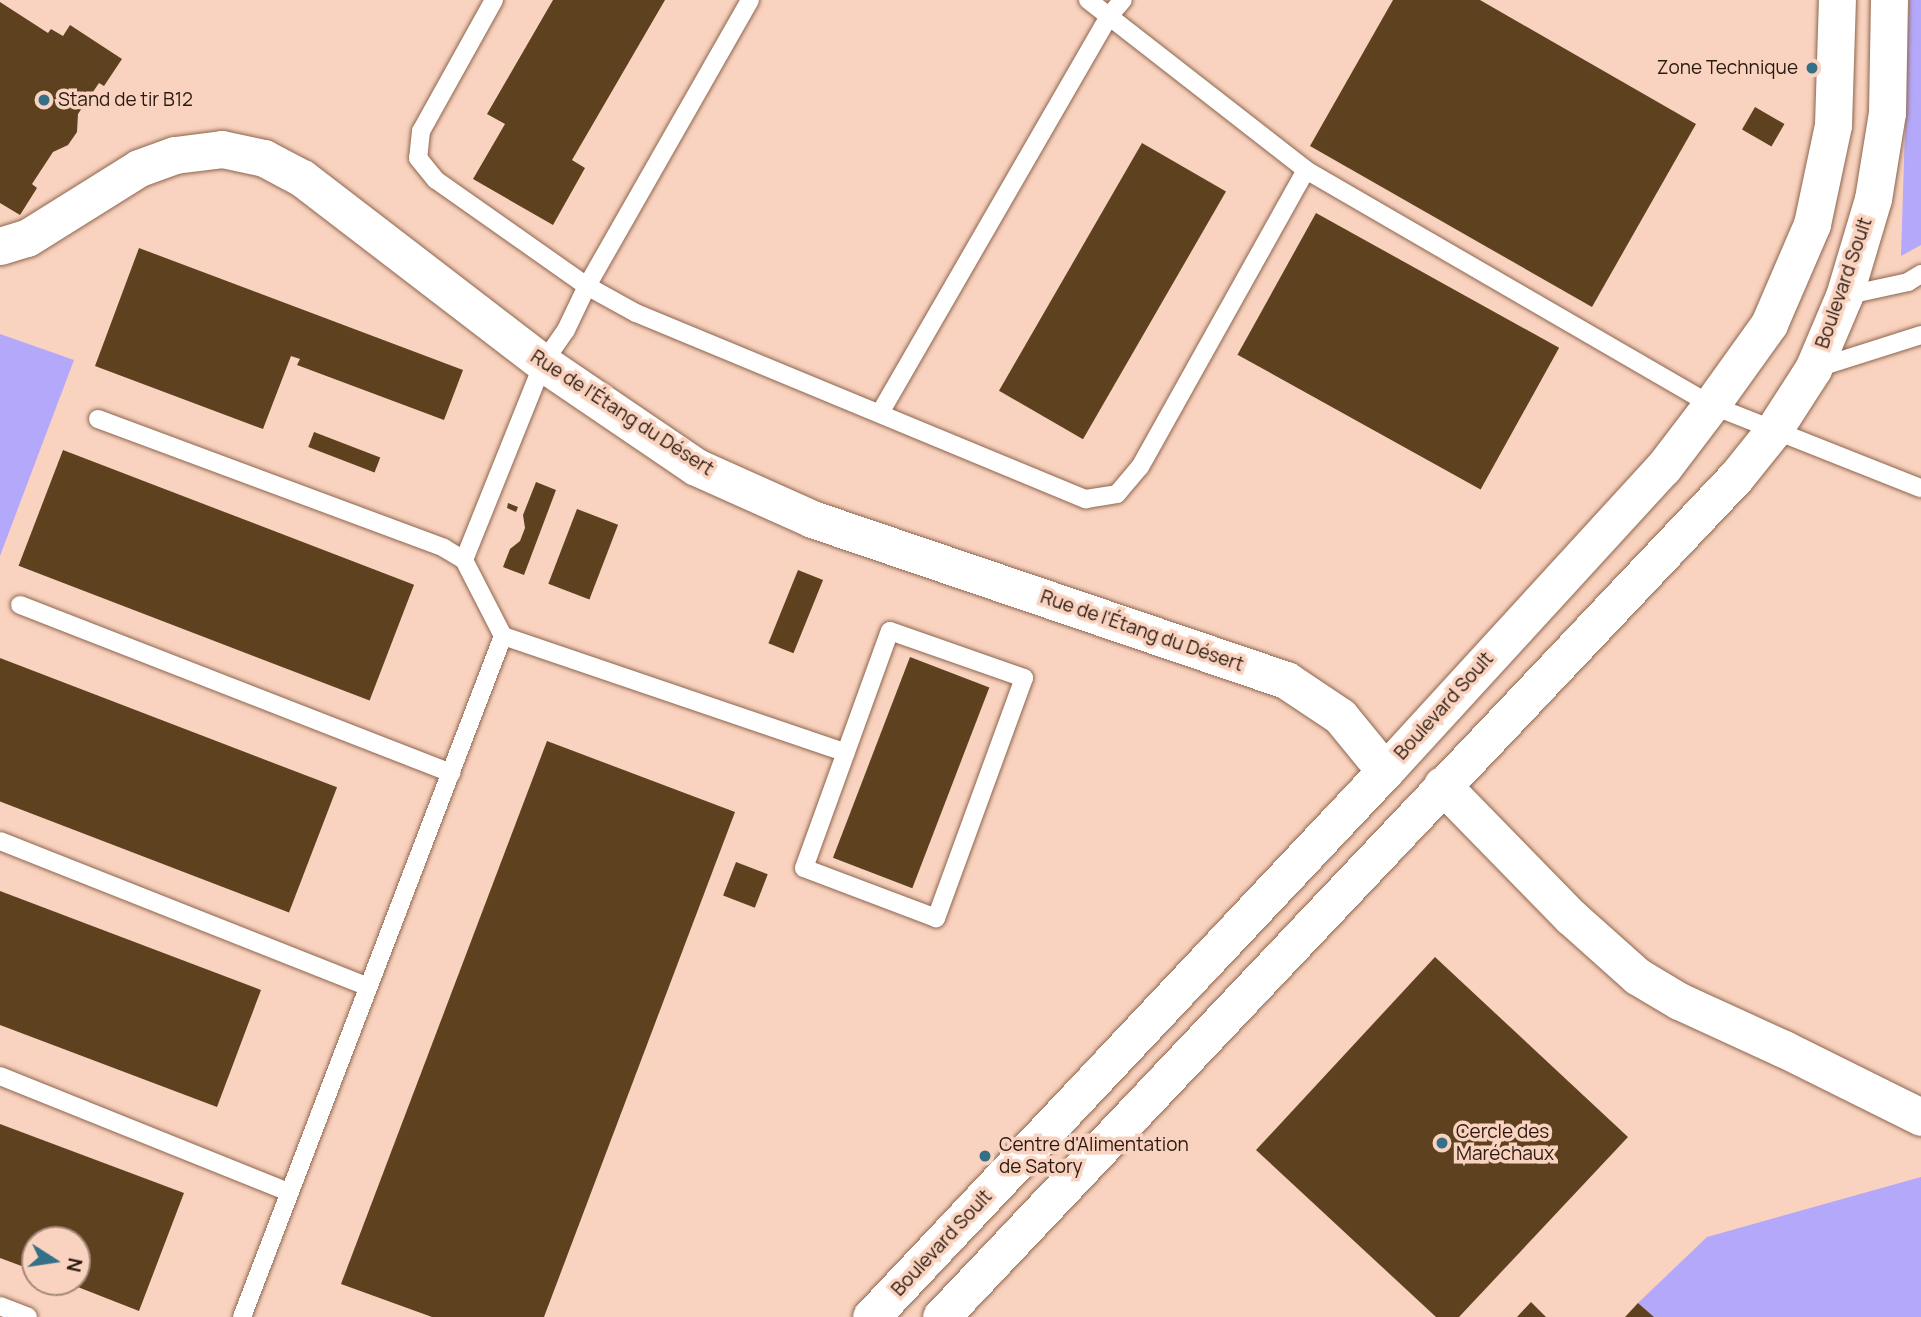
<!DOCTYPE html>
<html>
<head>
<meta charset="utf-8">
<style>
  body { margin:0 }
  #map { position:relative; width:1921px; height:1317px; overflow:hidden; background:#f9d3bf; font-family:Manrope,sans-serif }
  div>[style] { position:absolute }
  .green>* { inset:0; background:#b4a8fa }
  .building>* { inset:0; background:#5e421f; transform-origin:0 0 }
  .roads { filter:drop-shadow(0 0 2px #8e654e) drop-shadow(0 0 2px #8e654e) }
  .lane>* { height:18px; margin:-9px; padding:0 9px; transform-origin:9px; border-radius:9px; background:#fff }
  .street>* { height:37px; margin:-18.5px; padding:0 18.5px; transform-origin:18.5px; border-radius:18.5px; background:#fff }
  .dots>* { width:19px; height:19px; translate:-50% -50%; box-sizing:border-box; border:4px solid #f9d3bf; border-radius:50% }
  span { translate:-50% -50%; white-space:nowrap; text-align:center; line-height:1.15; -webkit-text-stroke:7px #f9d3bf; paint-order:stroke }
  .poi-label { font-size:19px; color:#2a1910 }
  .right { translate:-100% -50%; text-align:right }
  .left { translate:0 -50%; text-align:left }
  .street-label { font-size:19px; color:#2a1910 }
  .north { position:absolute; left:21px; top:1226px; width:70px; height:70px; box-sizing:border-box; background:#f9d3bf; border:2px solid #a68979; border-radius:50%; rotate:102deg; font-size:19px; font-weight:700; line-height:28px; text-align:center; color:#2a1910 }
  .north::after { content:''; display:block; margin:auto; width:24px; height:32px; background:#366f88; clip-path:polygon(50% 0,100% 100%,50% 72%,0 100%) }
</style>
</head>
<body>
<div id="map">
  <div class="green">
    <i style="clip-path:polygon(1909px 0,1921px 0,1921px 245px,1901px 256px)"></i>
    <i style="clip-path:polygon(0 334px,74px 360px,0 556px)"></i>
    <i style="clip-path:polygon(1921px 1177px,1921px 1317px,1654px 1317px,1638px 1303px,1707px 1237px)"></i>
  </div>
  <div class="building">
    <i style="clip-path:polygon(553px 0,665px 0,572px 160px,585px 168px,553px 225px,473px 179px,505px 124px,487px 114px)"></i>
    <i style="clip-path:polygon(1393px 0,1480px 0,1696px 124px,1592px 307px,1310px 146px)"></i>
    <i style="clip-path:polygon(0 2px,48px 33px,51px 29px,63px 36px,70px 25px,122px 59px,104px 86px,99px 83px,78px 114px,77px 132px,68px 145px,53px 152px,32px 184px,37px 188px,20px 215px,0 203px)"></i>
    <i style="left:1755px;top:107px;width:34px;height:26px;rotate:30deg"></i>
    <i style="left:1142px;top:143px;width:97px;height:286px;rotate:30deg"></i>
    <i style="left:1316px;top:213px;width:278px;height:162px;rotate:29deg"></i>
    <i style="clip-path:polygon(139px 248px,463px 370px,444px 420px,297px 365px,300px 359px,291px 356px,263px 429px,95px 366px)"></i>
    <i style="left:314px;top:432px;width:71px;height:16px;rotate:21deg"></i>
    <i style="left:63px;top:450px;width:376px;height:124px;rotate:21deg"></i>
    <i style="clip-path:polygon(536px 482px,556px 490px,524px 575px,503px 567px,510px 549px,520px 541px,525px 528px,523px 515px)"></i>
    <i style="clip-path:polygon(508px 503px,518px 507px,516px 512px,507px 508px)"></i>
    <i style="left:577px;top:509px;width:44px;height:80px;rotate:21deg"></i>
    <i style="left:798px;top:570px;width:27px;height:79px;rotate:22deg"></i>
    <i style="left:910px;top:657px;width:85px;height:215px;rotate:21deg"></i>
    <i style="left:0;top:658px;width:361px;height:134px;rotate:21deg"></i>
    <i style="clip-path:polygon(547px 741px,735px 812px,544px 1317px,432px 1317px,341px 1284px)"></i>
    <i style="left:736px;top:862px;width:34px;height:36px;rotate:21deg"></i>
    <i style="clip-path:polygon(0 891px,261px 990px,217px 1107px,0 1025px)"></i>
    <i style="clip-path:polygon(1435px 957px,1628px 1137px,1459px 1317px,1436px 1317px,1256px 1150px)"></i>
    <i style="clip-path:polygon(0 1124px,184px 1193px,139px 1311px,65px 1282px,77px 1282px,77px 1240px,35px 1240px,35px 1271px,0 1258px)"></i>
    <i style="clip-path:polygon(1531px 1302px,1546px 1317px,1517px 1317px)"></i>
    <i style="clip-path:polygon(1638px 1303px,1654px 1317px,1625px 1317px)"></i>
  </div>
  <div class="roads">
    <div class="lane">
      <i style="left:494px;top:0;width:150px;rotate:119.1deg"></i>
      <i style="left:421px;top:131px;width:27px;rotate:96deg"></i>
      <i style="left:418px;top:158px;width:28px;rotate:51deg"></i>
      <i style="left:436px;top:180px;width:184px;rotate:35.1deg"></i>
      <i style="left:587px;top:286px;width:56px;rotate:28.9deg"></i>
      <i style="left:636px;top:313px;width:487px;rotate:22.5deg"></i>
      <i style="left:1086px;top:499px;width:31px;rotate:-9deg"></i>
      <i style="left:1117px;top:494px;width:35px;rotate:-50deg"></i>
      <i style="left:1140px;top:467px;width:340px;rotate:-60.8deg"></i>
      <i style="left:1088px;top:0;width:276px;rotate:37.9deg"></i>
      <i style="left:1306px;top:170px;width:468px;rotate:30.1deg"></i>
      <i style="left:1711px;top:405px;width:226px;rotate:21.6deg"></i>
      <i style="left:1844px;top:296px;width:66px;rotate:-12.3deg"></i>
      <i style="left:1908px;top:282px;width:15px;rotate:-32deg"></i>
      <i style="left:1814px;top:369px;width:112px;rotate:-17.6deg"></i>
      <i style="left:880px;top:413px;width:458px;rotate:-60deg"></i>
      <i style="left:1109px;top:16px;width:21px;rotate:-49deg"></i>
      <i style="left:98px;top:419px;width:369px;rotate:20.4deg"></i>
      <i style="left:444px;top:548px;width:23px;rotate:31deg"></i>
      <i style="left:464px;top:560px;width:85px;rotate:62.8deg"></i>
      <i style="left:464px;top:560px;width:212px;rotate:-68.1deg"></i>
      <i style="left:543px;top:363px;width:40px;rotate:-55.1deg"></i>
      <i style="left:566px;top:330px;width:49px;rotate:-64.5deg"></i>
      <i style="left:587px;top:286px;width:329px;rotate:-60.3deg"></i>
      <i style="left:20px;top:605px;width:463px;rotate:21.3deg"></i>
      <i style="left:890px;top:631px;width:142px;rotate:19.3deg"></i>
      <i style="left:1024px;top:678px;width:256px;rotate:110.1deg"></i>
      <i style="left:936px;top:918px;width:141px;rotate:-159.3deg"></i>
      <i style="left:804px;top:868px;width:252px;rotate:-70.1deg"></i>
      <i style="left:0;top:841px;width:396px;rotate:21.6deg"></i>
      <i style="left:0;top:1076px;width:310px;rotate:21.9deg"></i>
      <i style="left:0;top:1306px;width:30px;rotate:21deg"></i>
      <i style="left:242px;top:1317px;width:729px;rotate:-69.03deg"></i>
      <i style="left:503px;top:636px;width:362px;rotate:18.8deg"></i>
    </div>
    <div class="street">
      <i style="left:0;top:246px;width:28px;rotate:-17deg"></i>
      <i style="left:27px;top:238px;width:132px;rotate:-32deg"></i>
      <i style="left:139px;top:168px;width:38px;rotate:-20deg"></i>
      <i style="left:175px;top:155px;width:47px;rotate:-7.3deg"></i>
      <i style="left:222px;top:149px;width:43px;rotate:12.1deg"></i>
      <i style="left:264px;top:158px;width:43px;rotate:27.8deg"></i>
      <i style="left:302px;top:178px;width:304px;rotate:37.5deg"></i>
      <i style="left:543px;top:363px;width:185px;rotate:34.2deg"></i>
      <i style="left:696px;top:467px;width:127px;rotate:24.1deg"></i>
      <i style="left:812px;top:519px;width:501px;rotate:18.76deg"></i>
      <i style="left:1286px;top:680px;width:65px;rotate:33.7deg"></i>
      <i style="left:1340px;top:716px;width:71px;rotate:50.7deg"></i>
      <i style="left:1442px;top:785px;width:185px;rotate:45.7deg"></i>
      <i style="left:1571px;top:917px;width:89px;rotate:41.8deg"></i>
      <i style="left:1637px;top:976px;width:49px;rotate:30.8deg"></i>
      <i style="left:1679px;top:1001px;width:115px;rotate:24.6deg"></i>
      <i style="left:1784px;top:1049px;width:153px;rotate:26.4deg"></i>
      <i style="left:871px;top:1317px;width:750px;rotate:-46.73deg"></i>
      <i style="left:1385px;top:771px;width:411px;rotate:-47.5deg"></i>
      <i style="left:1663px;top:468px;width:79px;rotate:-52.7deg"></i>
      <i style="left:1711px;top:405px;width:100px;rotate:-54.4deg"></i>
      <i style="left:1769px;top:324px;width:109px;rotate:-66.7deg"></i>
      <i style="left:1812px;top:224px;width:101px;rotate:-78deg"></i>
      <i style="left:1833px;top:125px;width:125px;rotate:-88.2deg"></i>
      <i style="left:941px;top:1317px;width:1157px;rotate:-46.58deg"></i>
      <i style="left:1736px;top:477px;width:59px;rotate:-51.2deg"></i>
      <i style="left:1773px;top:431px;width:74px;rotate:-57.2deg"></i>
      <i style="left:1813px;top:369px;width:79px;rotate:-67deg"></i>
      <i style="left:1844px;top:296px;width:101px;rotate:-73.4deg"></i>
      <i style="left:1873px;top:199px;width:87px;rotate:-80.8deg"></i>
      <i style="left:1887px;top:113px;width:113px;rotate:-89deg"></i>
    </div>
  </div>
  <div class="dots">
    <i style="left:1812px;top:68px;background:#366f88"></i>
    <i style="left:44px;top:100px;background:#366f88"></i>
    <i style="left:1442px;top:1143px;background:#366f88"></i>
    <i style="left:985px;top:1156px;background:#366f88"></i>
  </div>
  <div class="poi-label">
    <span class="right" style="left:1798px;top:68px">Zone Technique</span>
    <span class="left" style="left:58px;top:100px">Stand de tir B12</span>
    <span class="left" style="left:1456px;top:1143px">Cercle des<br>Maréchaux</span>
    <span class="left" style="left:999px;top:1156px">Centre d'Alimentation<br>de Satory</span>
  </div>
  <div class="street-label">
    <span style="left:1844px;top:283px;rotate:-71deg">Boulevard Soult</span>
    <span style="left:622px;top:413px;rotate:33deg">Rue de l'Étang du Désert</span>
    <span style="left:1142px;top:631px;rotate:19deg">Rue de l'Étang du Désert</span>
    <span style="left:1444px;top:706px;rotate:-48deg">Boulevard Soult</span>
    <span style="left:942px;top:1243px;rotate:-47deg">Boulevard Soult</span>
  </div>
  <div class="north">N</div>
</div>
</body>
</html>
